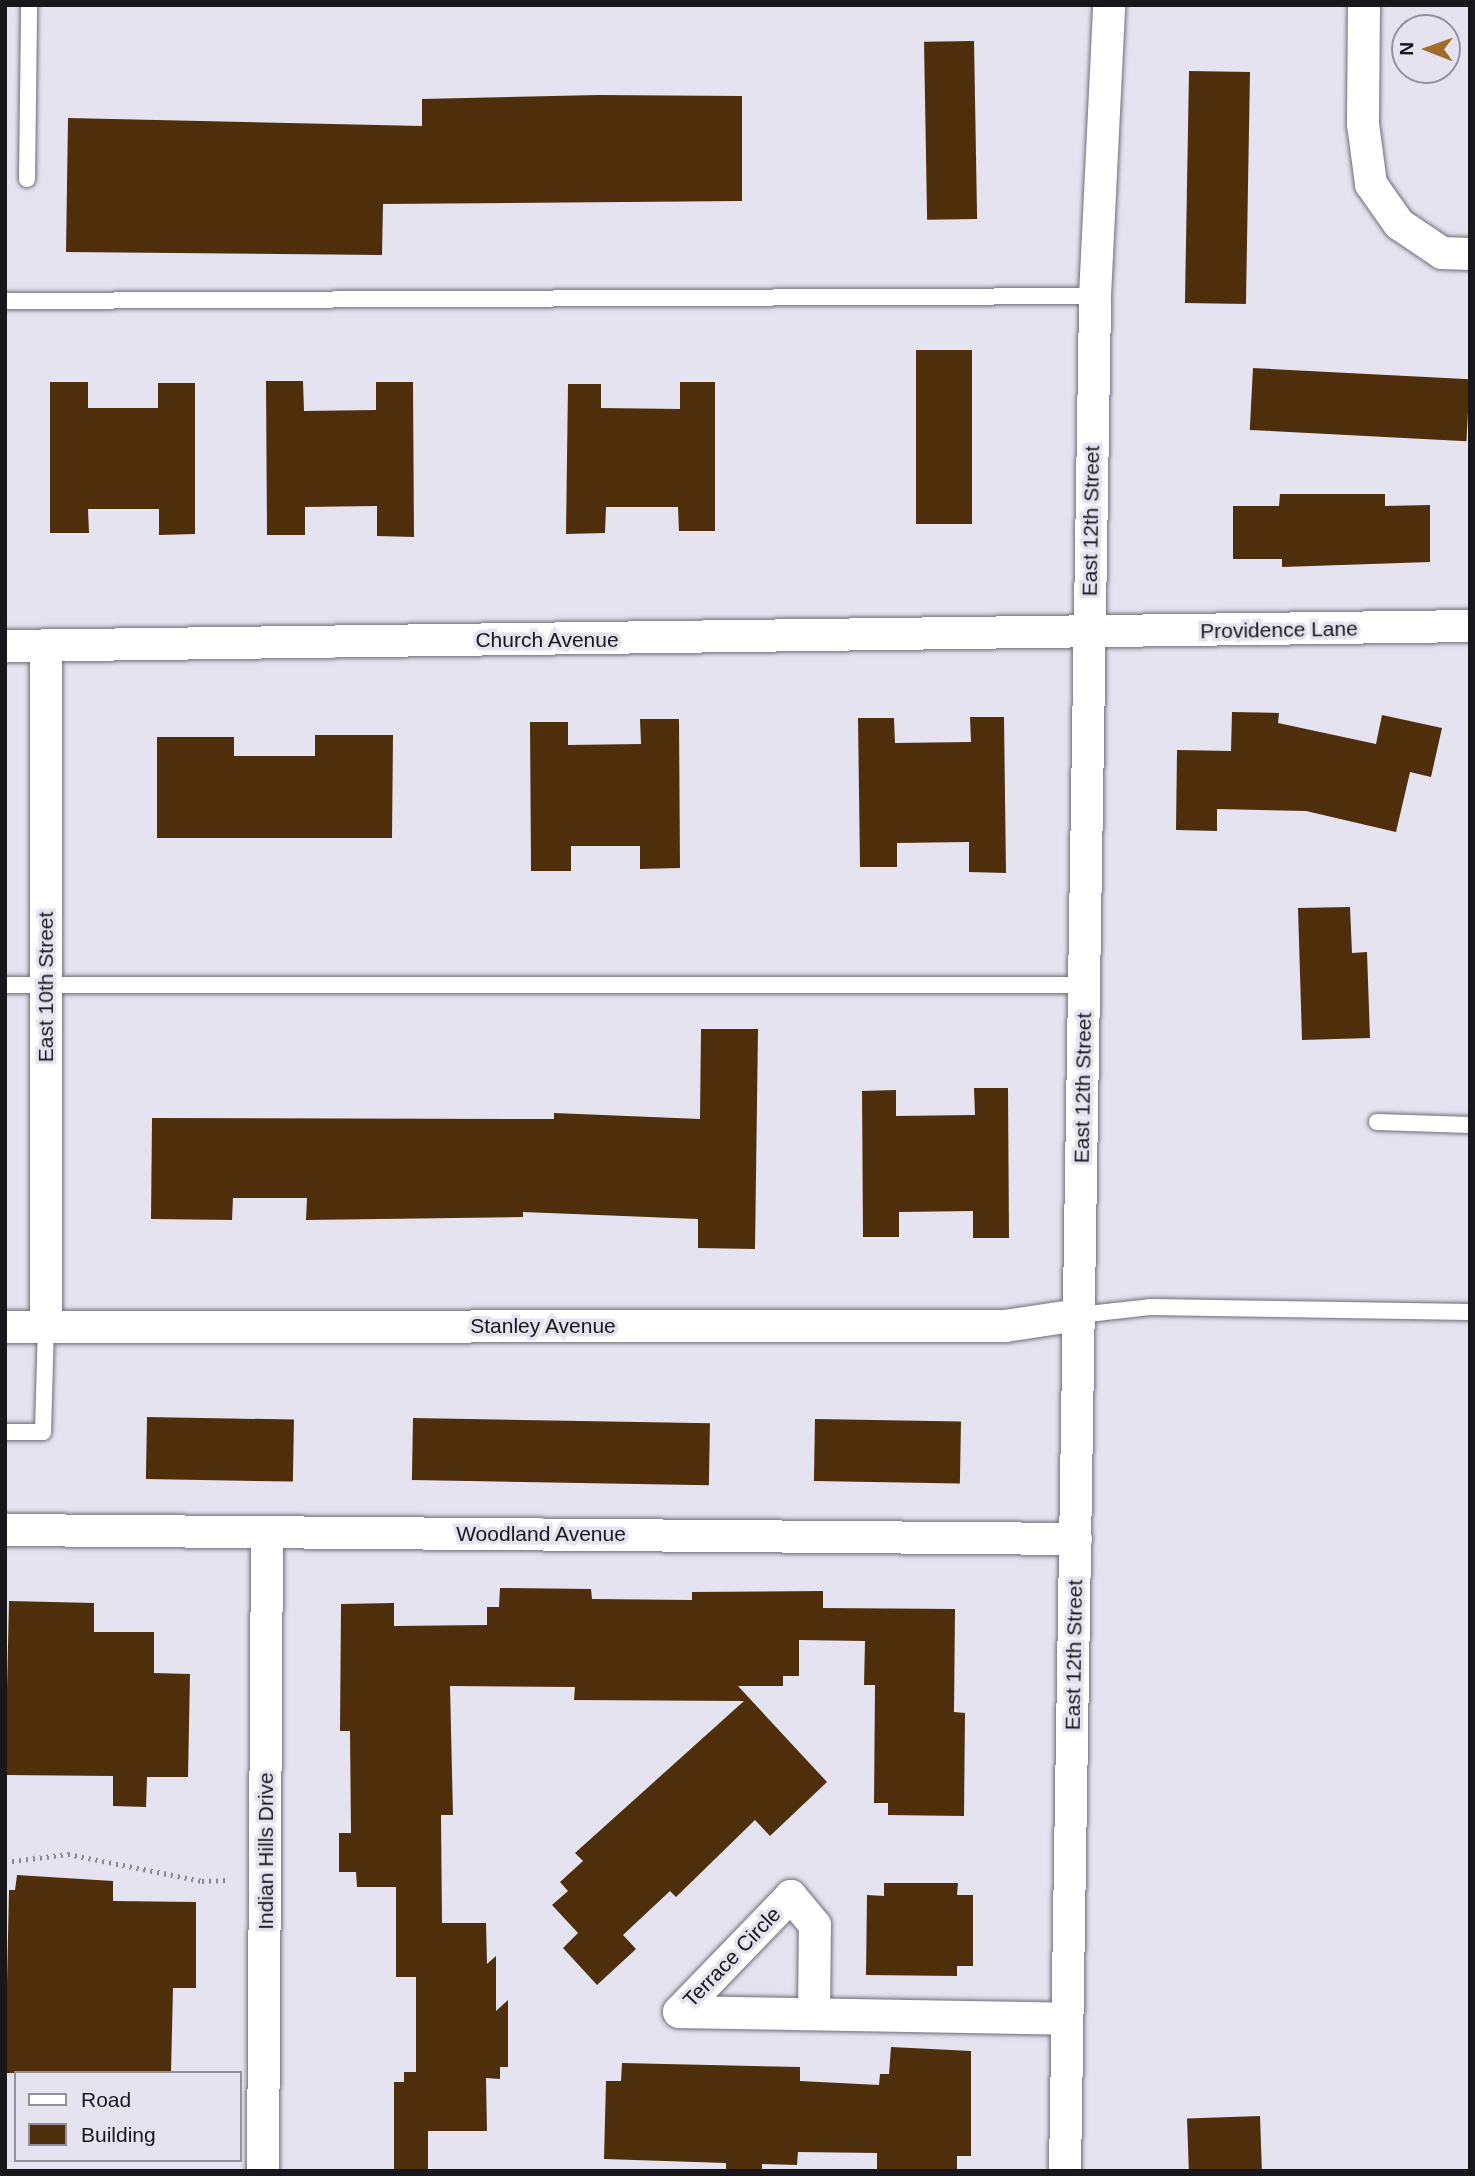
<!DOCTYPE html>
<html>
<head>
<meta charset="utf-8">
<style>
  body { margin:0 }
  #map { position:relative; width:1475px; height:2176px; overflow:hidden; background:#e6e3f0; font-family:Arial,sans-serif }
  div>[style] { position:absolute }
  .building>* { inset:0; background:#4f2e0b; transform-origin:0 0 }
  .path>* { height:4.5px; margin-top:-2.25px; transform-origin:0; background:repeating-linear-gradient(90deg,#8a8891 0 2px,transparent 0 7px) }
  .roads { filter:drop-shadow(0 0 2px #6f6d78) drop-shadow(0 0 2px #6f6d78) }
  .service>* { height:16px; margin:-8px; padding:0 8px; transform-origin:8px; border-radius:8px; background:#fff }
  .minor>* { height:32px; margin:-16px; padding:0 16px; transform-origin:16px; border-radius:16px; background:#fff }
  span { translate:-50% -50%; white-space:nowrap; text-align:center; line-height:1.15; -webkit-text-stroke:7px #e6e3f0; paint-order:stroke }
  .street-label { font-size:21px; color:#18171b }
  .frame { position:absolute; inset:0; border:7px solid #18171b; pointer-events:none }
  .legend { position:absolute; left:14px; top:2071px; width:228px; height:91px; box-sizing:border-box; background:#e6e3f0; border:2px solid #94919b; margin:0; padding:9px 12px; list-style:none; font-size:21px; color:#18171b }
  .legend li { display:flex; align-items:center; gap:14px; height:35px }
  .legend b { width:35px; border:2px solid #94919b }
  .north { position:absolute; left:1391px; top:14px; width:70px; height:70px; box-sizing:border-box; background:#e6e3f0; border:2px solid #94919b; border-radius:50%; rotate:271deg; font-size:19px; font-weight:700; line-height:28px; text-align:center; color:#18171b }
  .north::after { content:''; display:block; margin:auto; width:24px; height:32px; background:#a26c26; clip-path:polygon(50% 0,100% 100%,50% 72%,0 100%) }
</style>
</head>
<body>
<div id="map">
  <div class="building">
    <i style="left:974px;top:41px;width:178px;height:50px;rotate:89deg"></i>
    <i style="left:1189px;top:71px;width:61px;height:232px;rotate:1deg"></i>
    <i style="clip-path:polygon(598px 95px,742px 96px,742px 201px,383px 204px,382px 255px,66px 252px,68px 118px,422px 126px,422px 99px)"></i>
    <i style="left:916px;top:350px;width:56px;height:174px"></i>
    <i style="left:1253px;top:368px;width:217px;height:62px;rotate:3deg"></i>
    <i style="clip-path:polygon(266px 381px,303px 381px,304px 411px,376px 410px,376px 382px,413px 382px,414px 537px,377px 536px,377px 506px,305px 507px,305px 535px,267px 535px)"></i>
    <i style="clip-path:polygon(50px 382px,88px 382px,88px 408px,158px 408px,158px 383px,195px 383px,195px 534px,159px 535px,159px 509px,88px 509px,89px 533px,50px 533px)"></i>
    <i style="clip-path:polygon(680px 382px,715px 382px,715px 531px,679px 531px,678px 507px,606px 507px,605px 533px,566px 534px,568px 384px,601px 384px,601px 408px,680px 409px)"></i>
    <i style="clip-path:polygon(1280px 494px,1385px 494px,1385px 506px,1430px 505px,1430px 562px,1282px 567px,1282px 559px,1233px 559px,1233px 506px,1279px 506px)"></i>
    <i style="clip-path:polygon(1232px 712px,1279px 713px,1278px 723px,1376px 744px,1382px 715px,1442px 728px,1431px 777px,1410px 772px,1396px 832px,1306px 811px,1217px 809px,1217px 831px,1176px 830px,1177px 750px,1231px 751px)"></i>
    <i style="clip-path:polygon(970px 717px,1004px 717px,1006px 873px,969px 872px,969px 842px,897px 843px,897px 867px,860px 867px,858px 718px,894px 718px,895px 743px,971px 742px)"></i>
    <i style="clip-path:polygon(640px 719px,679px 719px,680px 868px,640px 869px,640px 846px,571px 846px,571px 871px,531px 871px,530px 722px,568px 722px,568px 745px,641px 744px)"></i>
    <i style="clip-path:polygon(315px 735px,393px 735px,392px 838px,157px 838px,157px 737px,234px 737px,234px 756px,315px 756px)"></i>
    <i style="clip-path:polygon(1350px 907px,1352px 953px,1367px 952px,1370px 1038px,1302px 1040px,1298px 908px)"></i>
    <i style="clip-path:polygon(701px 1029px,758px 1029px,755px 1249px,698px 1248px,698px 1219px,523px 1212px,523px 1217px,306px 1220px,307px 1198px,233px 1198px,232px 1220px,151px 1219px,152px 1118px,554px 1119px,554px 1113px,700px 1119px)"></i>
    <i style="clip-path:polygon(974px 1088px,1008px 1088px,1009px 1238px,973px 1238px,973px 1211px,899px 1212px,899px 1237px,863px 1237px,862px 1091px,896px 1090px,896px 1116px,975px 1115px)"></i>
    <i style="left:147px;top:1417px;width:147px;height:62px;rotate:1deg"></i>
    <i style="left:413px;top:1418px;width:297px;height:62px;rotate:1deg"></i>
    <i style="left:815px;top:1419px;width:146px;height:62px;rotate:1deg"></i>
    <i style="clip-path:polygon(500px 1588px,591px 1589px,592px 1599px,692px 1600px,692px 1592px,823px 1591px,823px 1608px,955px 1609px,954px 1712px,965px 1713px,964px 1816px,888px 1815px,888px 1803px,874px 1803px,875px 1685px,864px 1685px,865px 1641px,799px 1640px,799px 1676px,783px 1676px,783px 1686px,738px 1686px,827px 1782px,770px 1836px,755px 1820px,676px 1897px,670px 1891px,623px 1935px,636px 1949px,597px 1985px,563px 1948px,578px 1933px,552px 1905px,568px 1891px,560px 1882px,583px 1861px,575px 1853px,744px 1701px,574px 1700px,575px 1687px,450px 1686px,453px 1815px,441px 1815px,442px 1923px,486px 1923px,487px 1964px,496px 1956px,496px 2011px,508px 2000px,508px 2067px,500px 2067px,500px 2079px,486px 2078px,487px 2131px,428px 2131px,428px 2171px,394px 2171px,394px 2082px,404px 2082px,404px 2072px,416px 2072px,416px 1977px,396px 1977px,396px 1887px,357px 1887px,356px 1872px,339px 1872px,339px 1833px,351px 1833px,350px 1731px,340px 1731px,341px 1604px,394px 1603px,394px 1626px,487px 1625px,487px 1607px,499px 1607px)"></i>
    <i style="clip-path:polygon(9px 1601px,94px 1603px,94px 1632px,154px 1632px,154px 1673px,190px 1674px,188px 1777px,147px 1777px,146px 1807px,113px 1806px,113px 1776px,5px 1775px)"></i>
    <i style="clip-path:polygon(17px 1875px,113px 1881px,113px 1901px,196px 1902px,196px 1988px,173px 1988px,171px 2073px,5px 2073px,9px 1890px,15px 1890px)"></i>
    <i style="clip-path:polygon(884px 1883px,958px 1883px,957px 1895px,973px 1895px,973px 1966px,957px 1966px,957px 1976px,866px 1975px,867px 1895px,884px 1896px)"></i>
    <i style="clip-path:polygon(891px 2047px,971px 2051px,971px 2156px,957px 2156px,957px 2171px,877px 2171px,877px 2153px,798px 2152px,797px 2165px,762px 2164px,762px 2171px,726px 2171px,726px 2163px,604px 2159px,606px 2081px,621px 2081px,622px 2063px,800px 2067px,800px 2081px,879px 2085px,880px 2074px,889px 2074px)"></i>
    <i style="left:1260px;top:2116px;width:55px;height:73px;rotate:88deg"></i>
  </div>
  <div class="path">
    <i style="left:5px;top:1862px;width:64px;rotate:-7.2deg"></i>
    <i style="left:68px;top:1854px;width:137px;rotate:11.4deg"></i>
    <i style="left:202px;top:1881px;width:26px;rotate:-2deg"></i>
  </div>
  <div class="roads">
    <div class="service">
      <i style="left:27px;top:179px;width:174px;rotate:-89.3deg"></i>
      <i style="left:5px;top:301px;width:1090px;rotate:-0.26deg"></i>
      <i style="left:5px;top:985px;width:1079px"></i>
      <i style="left:1377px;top:1122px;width:93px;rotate:1.8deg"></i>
      <i style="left:1079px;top:1315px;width:71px;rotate:-6.4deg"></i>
      <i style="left:1150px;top:1307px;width:320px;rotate:0.9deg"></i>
      <i style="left:5px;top:1432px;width:38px"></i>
      <i style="left:43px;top:1432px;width:105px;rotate:-88.4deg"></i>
    </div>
    <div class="minor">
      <i style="left:1364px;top:5px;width:119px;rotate:90.5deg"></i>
      <i style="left:1363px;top:124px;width:61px;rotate:82.4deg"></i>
      <i style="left:1371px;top:184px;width:49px;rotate:55deg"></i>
      <i style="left:1399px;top:224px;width:52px;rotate:34deg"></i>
      <i style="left:1442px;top:253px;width:28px;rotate:2deg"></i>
      <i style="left:5px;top:646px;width:1465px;rotate:-0.78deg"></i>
      <i style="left:5px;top:1327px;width:1000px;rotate:-0.06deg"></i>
      <i style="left:1005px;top:1326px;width:75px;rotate:-8.5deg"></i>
      <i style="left:46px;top:1327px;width:681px;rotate:-90deg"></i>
      <i style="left:5px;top:1530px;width:1071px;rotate:0.48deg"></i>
      <i style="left:814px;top:2014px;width:89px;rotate:-89.4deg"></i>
      <i style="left:815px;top:1925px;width:38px;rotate:-130deg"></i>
      <i style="left:791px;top:1896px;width:161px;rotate:134deg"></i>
      <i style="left:679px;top:2012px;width:388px;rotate:1deg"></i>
      <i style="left:263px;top:2171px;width:639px;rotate:-89.64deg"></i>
      <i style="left:1065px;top:2171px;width:1875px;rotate:-89.08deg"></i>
      <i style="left:1095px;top:296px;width:291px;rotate:-87.2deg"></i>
    </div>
  </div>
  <div class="street-label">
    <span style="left:1091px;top:521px;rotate:-89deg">East 12th Street</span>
    <span style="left:1279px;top:630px;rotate:-1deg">Providence Lane</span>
    <span style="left:547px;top:640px">Church Avenue</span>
    <span style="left:46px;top:987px;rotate:-90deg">East 10th Street</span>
    <span style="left:1083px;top:1088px;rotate:-89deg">East 12th Street</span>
    <span style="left:543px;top:1326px">Stanley Avenue</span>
    <span style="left:541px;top:1534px">Woodland Avenue</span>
    <span style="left:1074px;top:1655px;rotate:-89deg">East 12th Street</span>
    <span style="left:266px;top:1851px;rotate:-90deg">Indian Hills Drive</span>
    <span style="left:732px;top:1957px;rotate:-46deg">Terrace Circle</span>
  </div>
  <div class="frame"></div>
  <ul class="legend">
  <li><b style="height:9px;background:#fff"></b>Road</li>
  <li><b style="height:19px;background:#4f2e0b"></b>Building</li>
  </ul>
  <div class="north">N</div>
</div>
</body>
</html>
